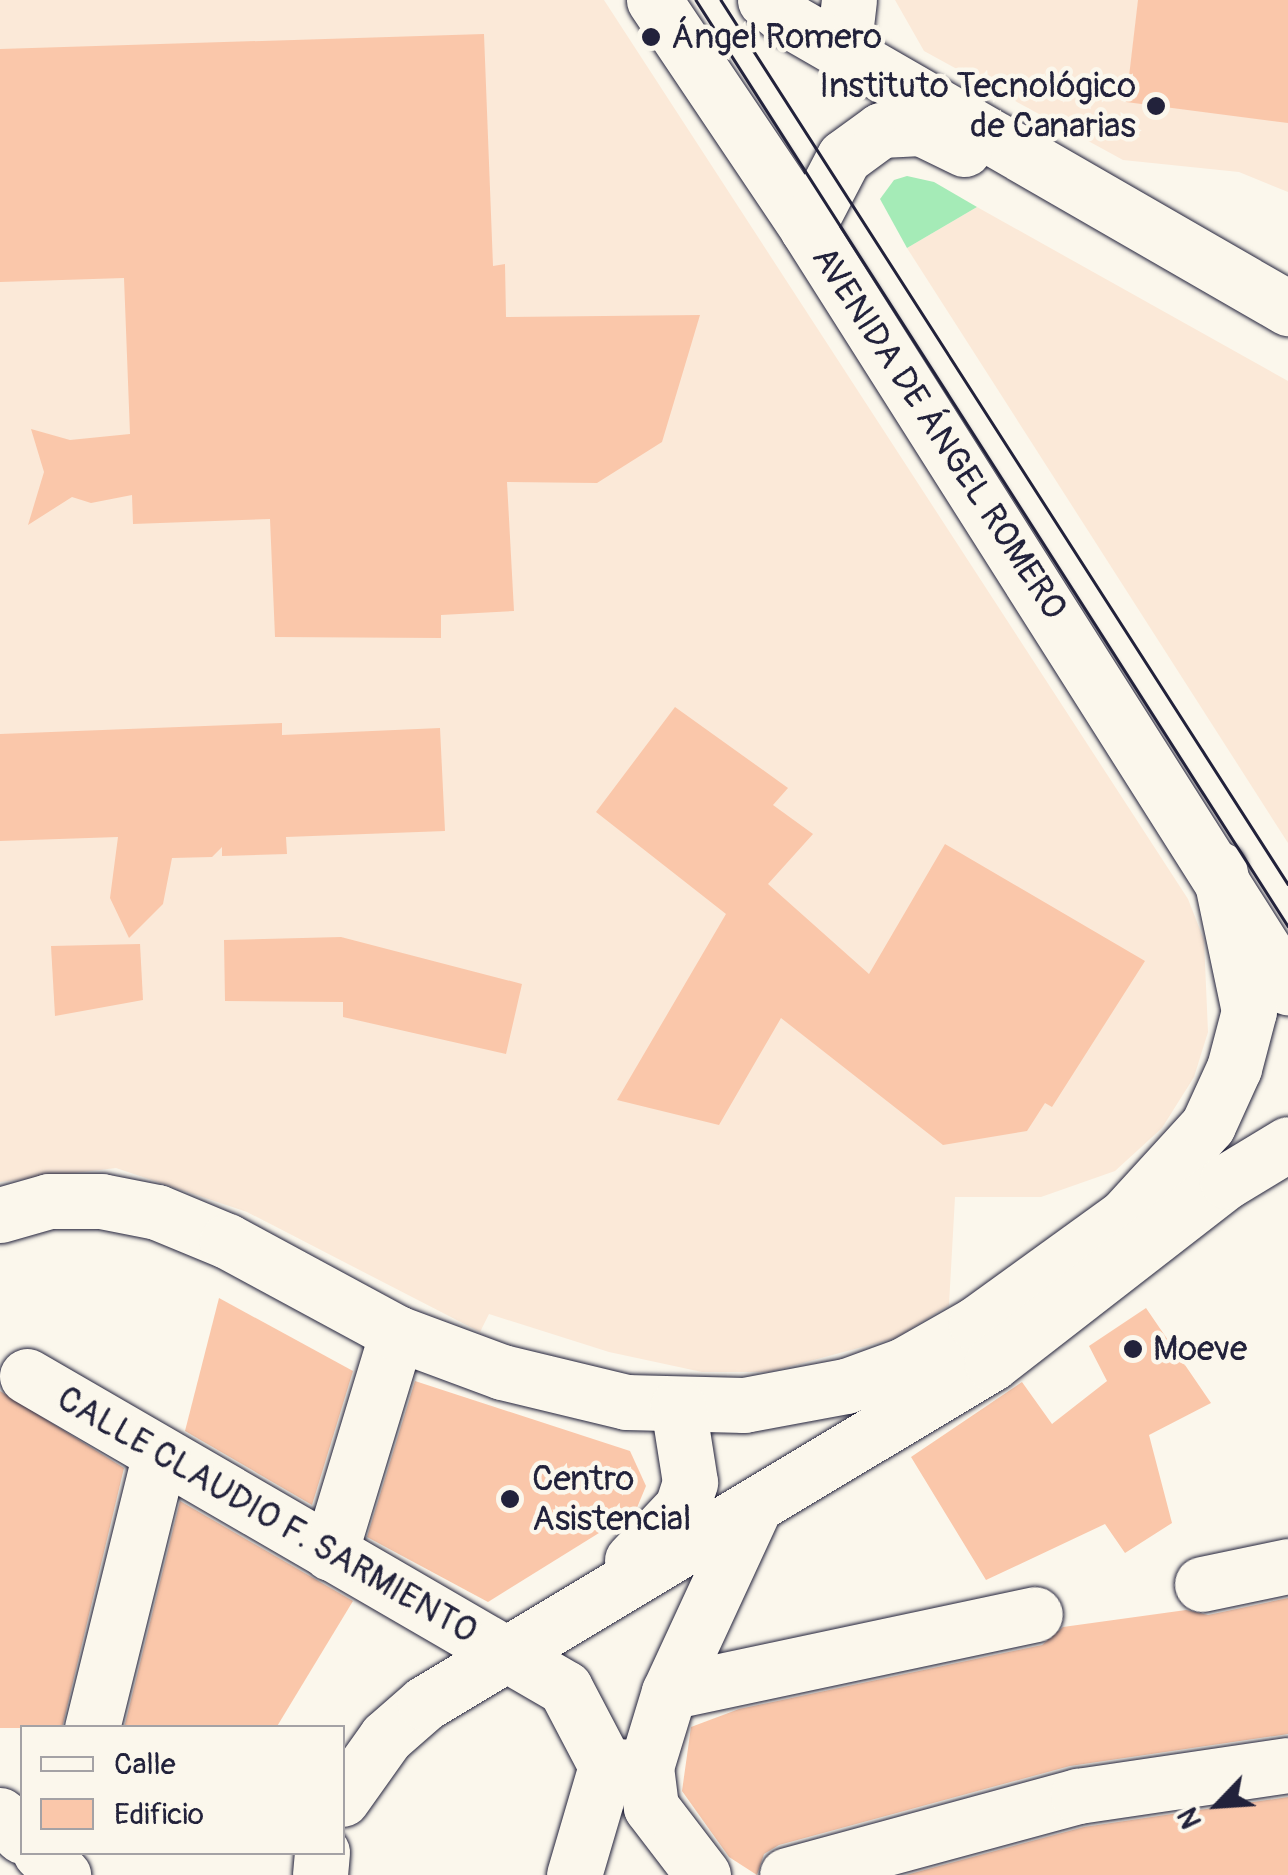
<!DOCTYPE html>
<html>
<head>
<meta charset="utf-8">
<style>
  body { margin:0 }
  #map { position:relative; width:1288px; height:1875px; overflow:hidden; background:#fbf7ec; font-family:Pangolin,sans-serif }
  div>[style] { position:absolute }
  .built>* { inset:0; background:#fbe9d8 }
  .green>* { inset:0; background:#a5ebb7 }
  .building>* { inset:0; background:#fac7aa }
  .roads { filter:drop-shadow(0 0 2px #22223b) drop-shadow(0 0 2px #22223b) }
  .minor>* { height:55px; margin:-27.5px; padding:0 27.5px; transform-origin:27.5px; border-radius:27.5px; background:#fbf7ec }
  .major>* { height:55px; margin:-27.5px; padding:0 27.5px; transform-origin:27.5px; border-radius:27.5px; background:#fbf7ec }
  .tram>* { height:2.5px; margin:-1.25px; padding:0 1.25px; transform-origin:1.25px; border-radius:1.25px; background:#22223b }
  .dots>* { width:28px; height:28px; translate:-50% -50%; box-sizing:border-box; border:5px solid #fbf7ec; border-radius:50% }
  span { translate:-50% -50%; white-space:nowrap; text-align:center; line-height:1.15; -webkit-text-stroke:9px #fbf7ec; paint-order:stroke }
  .poi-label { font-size:35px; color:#22223b }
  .left { translate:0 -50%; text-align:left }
  .right { translate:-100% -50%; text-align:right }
  .street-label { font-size:35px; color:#22223b }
  .legend { position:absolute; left:20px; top:1725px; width:325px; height:130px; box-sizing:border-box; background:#fbf7ec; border:2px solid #a4a2a5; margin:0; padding:12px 18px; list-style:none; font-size:30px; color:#22223b }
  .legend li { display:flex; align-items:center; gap:20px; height:50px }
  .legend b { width:50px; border:2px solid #a4a2a5 }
  .north { position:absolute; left:1168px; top:1755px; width:100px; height:100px; -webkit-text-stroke:8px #fbf7ec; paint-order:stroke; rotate:245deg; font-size:28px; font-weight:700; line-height:40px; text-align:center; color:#22223b }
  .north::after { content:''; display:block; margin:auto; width:35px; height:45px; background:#22223b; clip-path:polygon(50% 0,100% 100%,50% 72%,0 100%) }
</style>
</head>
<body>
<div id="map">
  <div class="built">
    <i style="clip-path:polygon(0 0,604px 0,1188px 899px,1204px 940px,1208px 1032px,1194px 1077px,1162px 1128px,1115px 1171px,1041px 1197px,955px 1197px,949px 1305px,896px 1338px,769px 1372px,702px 1372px,609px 1352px,489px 1314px,480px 1332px,247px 1212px,116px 1168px,0 1182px)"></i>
    <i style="clip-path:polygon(895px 0,1288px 0,1288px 192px,1239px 172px,1123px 160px,924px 51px)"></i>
    <i style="clip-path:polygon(977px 207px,1288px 381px,1288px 843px,907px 248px)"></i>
  </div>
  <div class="green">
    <i style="clip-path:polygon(907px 176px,934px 182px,977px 207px,907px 248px,880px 199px,894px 180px)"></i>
  </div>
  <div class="building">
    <i style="clip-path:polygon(1138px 0,1288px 0,1288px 123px,1126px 102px)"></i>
    <i style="clip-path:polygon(484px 34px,493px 266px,505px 264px,506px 317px,700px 315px,662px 442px,597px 483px,507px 482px,514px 611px,441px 615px,441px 638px,275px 637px,270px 519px,133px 524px,132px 495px,91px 503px,72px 497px,28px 525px,44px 472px,31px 429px,70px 440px,130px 434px,124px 278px,0 282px,0 49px)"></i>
    <i style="clip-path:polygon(675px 707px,788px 788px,773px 805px,813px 834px,768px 884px,869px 974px,945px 844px,1145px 961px,1052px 1107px,1045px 1103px,1027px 1131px,943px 1145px,781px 1018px,719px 1125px,617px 1100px,726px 914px,596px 812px)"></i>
    <i style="clip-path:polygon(282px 723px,282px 735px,440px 728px,445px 831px,286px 837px,287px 854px,222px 856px,222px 847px,212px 857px,172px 858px,163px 904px,129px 938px,110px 898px,118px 837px,0 841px,0 734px)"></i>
    <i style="clip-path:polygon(341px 937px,522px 984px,506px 1054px,343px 1017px,343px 1002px,225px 1001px,224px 940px)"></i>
    <i style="clip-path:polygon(140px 944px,143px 1000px,55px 1016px,51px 946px)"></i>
    <i style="clip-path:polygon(219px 1298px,353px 1371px,312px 1505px,185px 1431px)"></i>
    <i style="clip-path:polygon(1146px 1308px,1211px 1403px,1149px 1435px,1172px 1523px,1125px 1553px,1105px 1524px,986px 1580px,911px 1457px,1022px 1382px,1052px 1424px,1107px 1381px,1089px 1346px)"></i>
    <i style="clip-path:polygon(415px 1381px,630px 1451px,646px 1486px,636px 1510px,488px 1602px,367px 1537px)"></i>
    <i style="clip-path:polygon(0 1391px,124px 1468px,62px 1728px,0 1728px)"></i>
    <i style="clip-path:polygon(180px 1501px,353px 1601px,276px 1728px,124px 1728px)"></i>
    <i style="clip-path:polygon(1288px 1598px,1288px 1734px,1070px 1766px,779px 1845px,764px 1854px,757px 1875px,729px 1857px,682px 1791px,691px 1727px,739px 1709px,1042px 1645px,1063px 1627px,1186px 1610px,1208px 1615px)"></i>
    <i style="clip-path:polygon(1288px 1797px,1288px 1875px,906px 1875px,1084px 1827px)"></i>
  </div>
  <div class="roads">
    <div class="minor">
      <i style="left:843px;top:51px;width:51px;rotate:-83.3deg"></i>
      <i style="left:27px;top:1376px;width:622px;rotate:30.11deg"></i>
      <i style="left:565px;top:1688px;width:88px;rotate:62.3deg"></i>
      <i style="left:606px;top:1766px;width:40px;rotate:1.4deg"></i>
      <i style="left:330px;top:1553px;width:230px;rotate:-73.1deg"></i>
      <i style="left:1202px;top:1584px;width:88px;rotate:-11.8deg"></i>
      <i style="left:669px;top:1692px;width:374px;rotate:-12deg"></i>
      <i style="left:92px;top:1728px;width:282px;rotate:-76.1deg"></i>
      <i style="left:574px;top:1875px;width:114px;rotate:-73.6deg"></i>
      <i style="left:703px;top:1875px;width:86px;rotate:-127.4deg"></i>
      <i style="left:651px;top:1807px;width:40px;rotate:-97.1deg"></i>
      <i style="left:646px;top:1767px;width:78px;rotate:-73deg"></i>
      <i style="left:669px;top:1692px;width:198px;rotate:-65.2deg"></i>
      <i style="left:787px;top:1875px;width:302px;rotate:-15.2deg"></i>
      <i style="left:1078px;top:1796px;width:212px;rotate:-8.4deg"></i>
    </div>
    <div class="major">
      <i style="left:654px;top:0;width:275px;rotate:56.1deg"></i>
      <i style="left:807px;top:228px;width:899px;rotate:57.64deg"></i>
      <i style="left:765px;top:0;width:33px;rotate:40deg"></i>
      <i style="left:790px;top:21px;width:575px;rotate:29.96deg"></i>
      <i style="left:807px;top:228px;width:80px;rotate:-62.5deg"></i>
      <i style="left:844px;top:157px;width:46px;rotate:-36.1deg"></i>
      <i style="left:881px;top:130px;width:40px;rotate:-2.9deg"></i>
      <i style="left:921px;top:128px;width:48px;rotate:26deg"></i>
      <i style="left:0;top:1215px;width:51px;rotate:-15.9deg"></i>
      <i style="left:49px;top:1201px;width:52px"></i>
      <i style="left:101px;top:1201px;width:57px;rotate:11.1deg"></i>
      <i style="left:157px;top:1212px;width:76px;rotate:22.5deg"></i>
      <i style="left:227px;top:1241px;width:193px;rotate:28.4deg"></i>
      <i style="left:397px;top:1333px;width:112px;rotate:20.4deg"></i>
      <i style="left:502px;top:1372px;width:128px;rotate:13.6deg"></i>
      <i style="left:626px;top:1402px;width:118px;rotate:1.5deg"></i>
      <i style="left:744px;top:1405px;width:104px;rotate:-10.6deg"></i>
      <i style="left:846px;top:1386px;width:62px;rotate:-19.9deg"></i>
      <i style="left:904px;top:1365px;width:83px;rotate:-29.7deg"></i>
      <i style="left:976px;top:1324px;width:184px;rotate:-35.9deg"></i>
      <i style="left:1125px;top:1216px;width:123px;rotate:-47.6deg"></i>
      <i style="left:1208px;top:1125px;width:63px;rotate:-65.5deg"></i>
      <i style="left:1234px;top:1068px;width:59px;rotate:-75.3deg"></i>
      <i style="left:1249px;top:1011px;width:145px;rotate:-101.9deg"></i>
      <i style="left:632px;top:1560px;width:73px;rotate:-46.7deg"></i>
      <i style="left:682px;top:1507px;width:26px;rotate:-72deg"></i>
      <i style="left:690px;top:1482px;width:77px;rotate:-99deg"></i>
      <i style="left:342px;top:1799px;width:76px;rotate:-54.6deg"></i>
      <i style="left:386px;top:1737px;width:52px;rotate:-41.1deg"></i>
      <i style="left:425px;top:1703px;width:661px;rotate:-30.95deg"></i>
      <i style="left:992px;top:1363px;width:297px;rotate:-37.8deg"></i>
      <i style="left:1227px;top:1181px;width:71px;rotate:-31.2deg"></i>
      <i style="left:0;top:1815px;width:30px;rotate:44deg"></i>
      <i style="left:40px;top:1852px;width:33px;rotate:45deg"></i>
      <i style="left:320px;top:1875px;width:23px;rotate:-85deg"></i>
    </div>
  </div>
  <div class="tram">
    <i style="left:696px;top:0;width:1099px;rotate:57.41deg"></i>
    <i style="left:721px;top:0;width:1050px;rotate:57.32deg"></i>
  </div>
  <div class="dots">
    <i style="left:651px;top:37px;background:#22223b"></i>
    <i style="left:1156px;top:106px;background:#22223b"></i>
    <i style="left:1133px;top:1349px;background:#22223b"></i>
    <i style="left:510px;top:1499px;background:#22223b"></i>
  </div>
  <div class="poi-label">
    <span class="left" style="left:671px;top:37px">Ángel Romero</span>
    <span class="right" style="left:1136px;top:106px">Instituto Tecnológico<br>de Canarias</span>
    <span class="left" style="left:1153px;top:1349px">Moeve</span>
    <span class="left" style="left:532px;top:1499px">Centro<br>Asistencial</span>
  </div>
  <div class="street-label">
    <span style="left:939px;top:433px;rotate:57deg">AVENIDA DE ÁNGEL ROMERO</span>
    <span style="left:267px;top:1515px;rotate:30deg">CALLE CLAUDIO F. SARMIENTO</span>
  </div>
  <ul class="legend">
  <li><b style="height:12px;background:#fbf7ec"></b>Calle</li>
  <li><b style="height:28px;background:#fac7aa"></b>Edificio</li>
  </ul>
  <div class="north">N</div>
</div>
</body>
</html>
